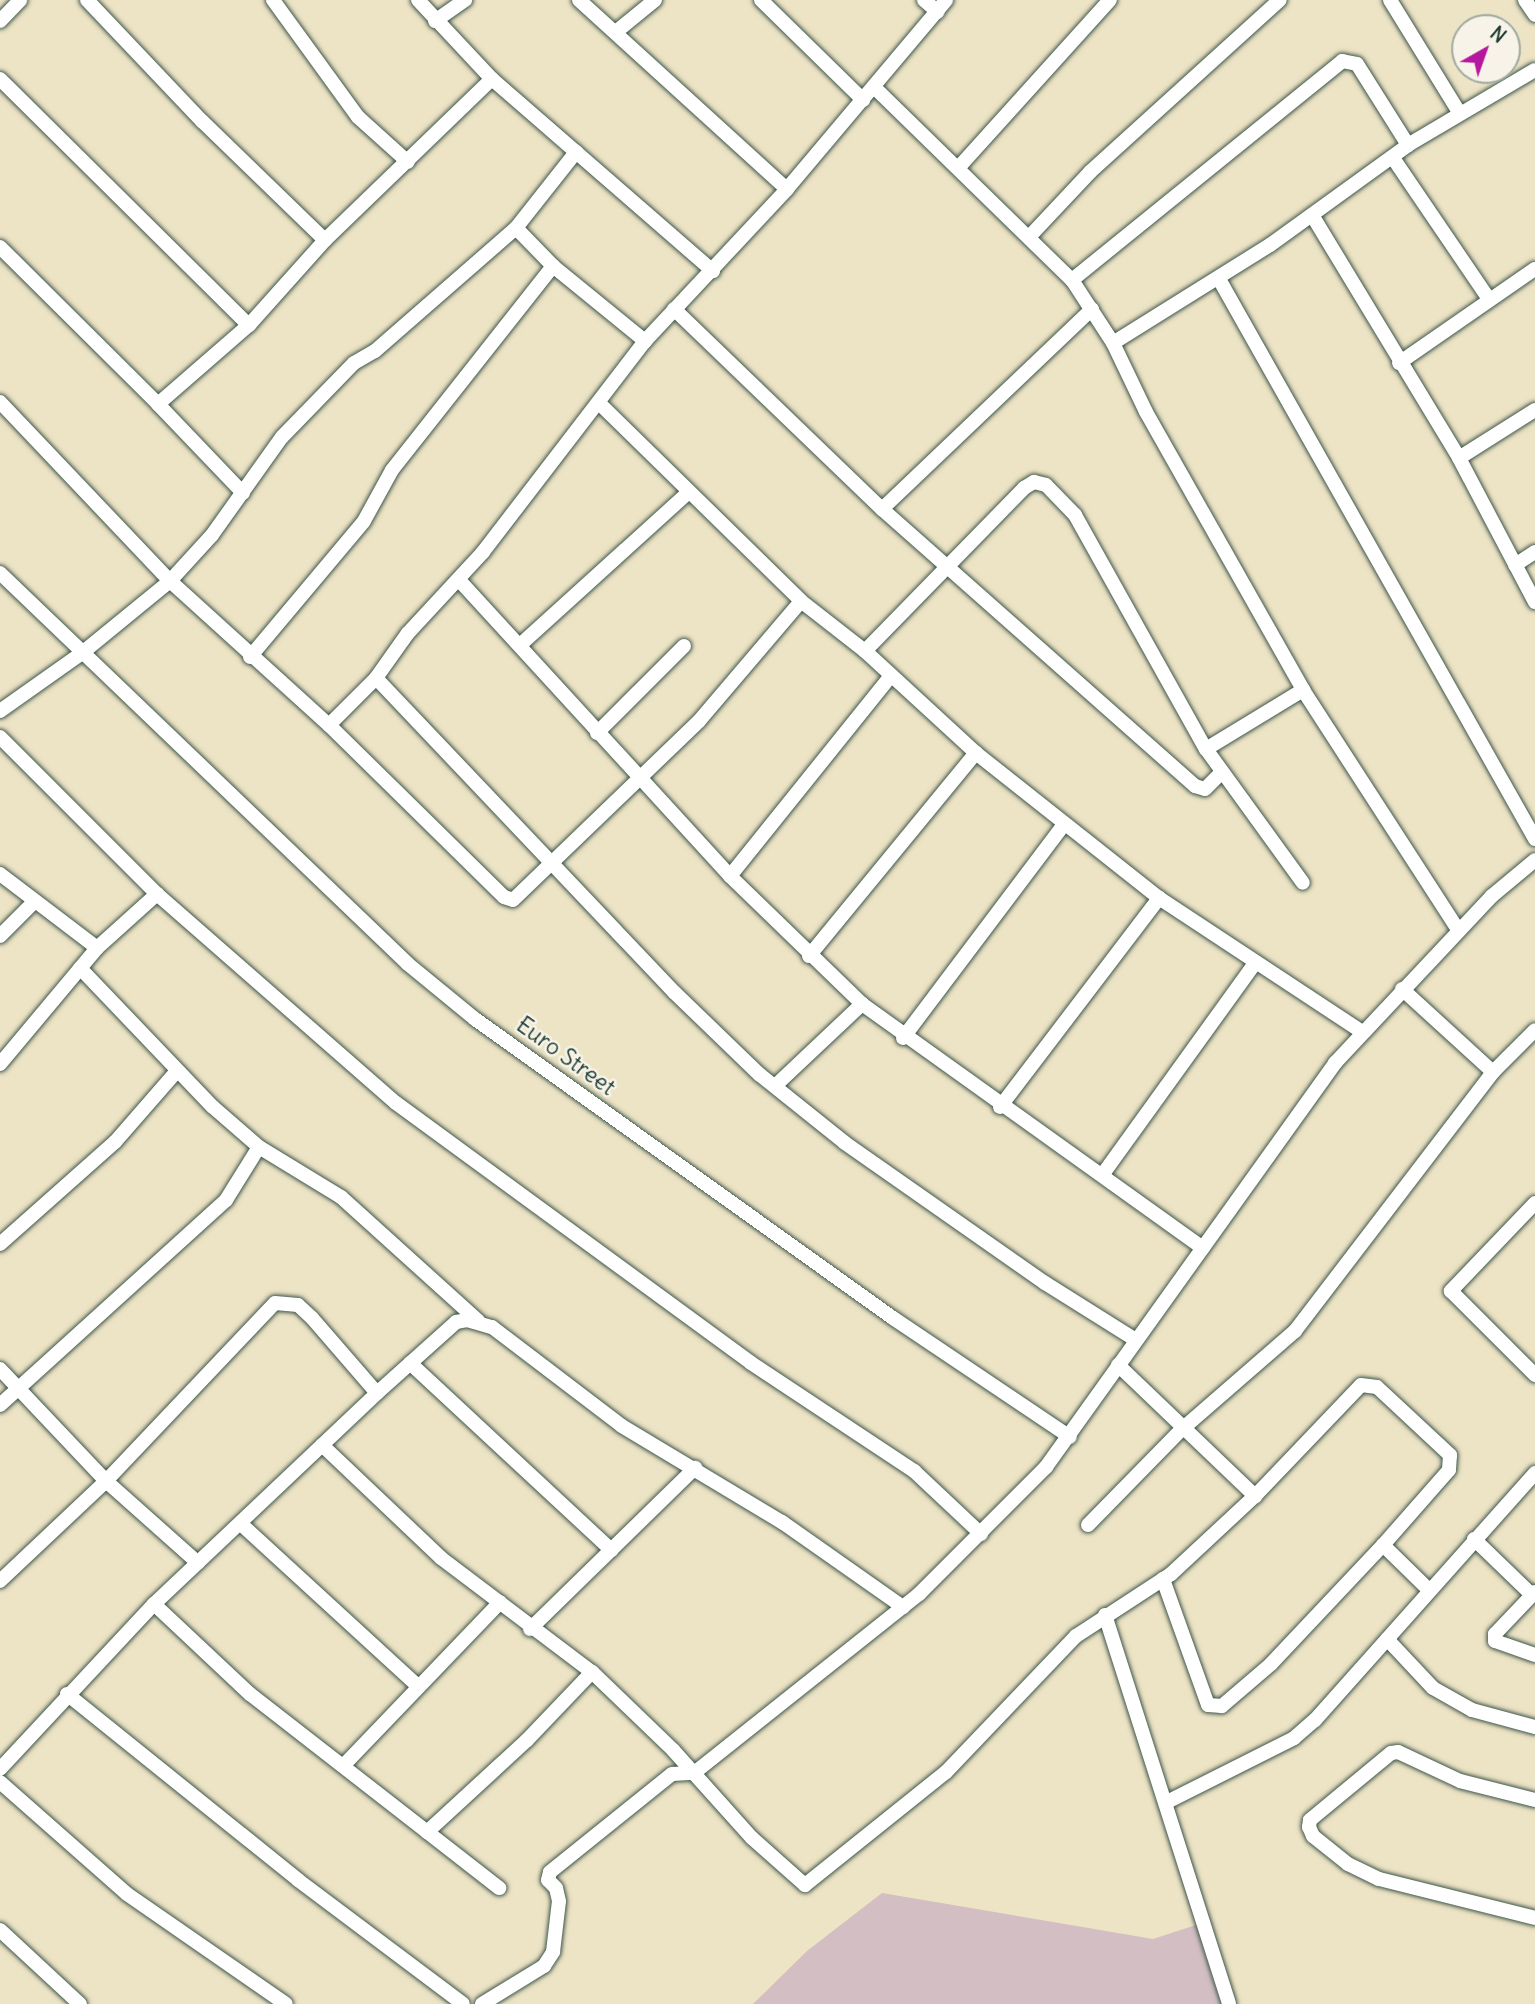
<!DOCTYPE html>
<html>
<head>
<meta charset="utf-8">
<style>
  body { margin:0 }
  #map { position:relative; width:1535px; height:2004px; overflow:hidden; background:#ede3c5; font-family:Delius,sans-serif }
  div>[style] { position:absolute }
  .industrial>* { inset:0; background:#d2bec3 }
  .roads { filter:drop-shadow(0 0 2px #3e564a) drop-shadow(0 0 2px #3e564a) }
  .minor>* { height:14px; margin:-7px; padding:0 7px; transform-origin:7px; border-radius:7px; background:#fff }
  span { translate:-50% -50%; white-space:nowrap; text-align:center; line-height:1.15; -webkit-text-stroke:5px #f7f3e8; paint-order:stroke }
  .street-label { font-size:23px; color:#1f3d34 }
  .north { position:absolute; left:1451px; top:14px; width:70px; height:70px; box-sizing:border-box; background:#f7f3e8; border:2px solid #a1aaa0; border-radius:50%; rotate:40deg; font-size:19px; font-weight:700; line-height:28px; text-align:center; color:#1f3d34 }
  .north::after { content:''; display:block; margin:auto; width:24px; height:32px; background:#b5179e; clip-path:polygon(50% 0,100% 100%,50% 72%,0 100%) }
</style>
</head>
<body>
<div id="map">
  <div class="industrial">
    <i style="clip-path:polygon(882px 1893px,1153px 1939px,1196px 1925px,1221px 2004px,753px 2004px,807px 1951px)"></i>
  </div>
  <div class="roads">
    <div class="minor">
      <i style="left:87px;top:0;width:167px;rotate:46.5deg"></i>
      <i style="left:202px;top:121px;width:171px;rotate:44.1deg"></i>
      <i style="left:273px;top:0;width:145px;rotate:54deg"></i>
      <i style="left:358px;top:117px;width:67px;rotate:42deg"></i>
      <i style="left:418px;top:0;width:108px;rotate:46.9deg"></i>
      <i style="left:492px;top:79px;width:293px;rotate:41deg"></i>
      <i style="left:579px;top:0;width:281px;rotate:42.3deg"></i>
      <i style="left:761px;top:0;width:143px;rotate:44.4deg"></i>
      <i style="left:924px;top:0;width:18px;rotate:41deg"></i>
      <i style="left:1390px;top:0;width:132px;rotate:58.4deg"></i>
      <i style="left:1525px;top:0;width:18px;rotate:56deg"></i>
      <i style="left:0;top:21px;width:29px;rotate:-46deg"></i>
      <i style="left:435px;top:21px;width:37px;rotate:-35deg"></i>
      <i style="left:617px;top:31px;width:49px;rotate:-39.2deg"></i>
      <i style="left:0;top:79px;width:350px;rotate:44.7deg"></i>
      <i style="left:874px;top:87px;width:277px;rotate:44.3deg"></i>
      <i style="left:1072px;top:280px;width:75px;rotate:56.9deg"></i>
      <i style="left:1113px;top:343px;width:76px;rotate:64.4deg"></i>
      <i style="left:1146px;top:412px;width:319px;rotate:60.5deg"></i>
      <i style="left:1303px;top:690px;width:286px;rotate:57.1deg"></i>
      <i style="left:1393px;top:158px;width:171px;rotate:55.8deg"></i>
      <i style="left:959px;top:167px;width:225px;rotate:-47.9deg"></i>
      <i style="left:1312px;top:215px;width:284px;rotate:58.8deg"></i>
      <i style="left:1459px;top:458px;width:163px;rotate:62.2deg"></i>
      <i style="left:1030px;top:236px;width:88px;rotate:-46.8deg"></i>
      <i style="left:1090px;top:172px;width:256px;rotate:-42.2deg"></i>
      <i style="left:0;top:247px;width:223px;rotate:44.8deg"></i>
      <i style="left:553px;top:266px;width:119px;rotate:39.2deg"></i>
      <i style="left:1219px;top:279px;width:643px;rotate:60.56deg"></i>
      <i style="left:1072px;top:280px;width:348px;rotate:-39deg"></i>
      <i style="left:1342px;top:61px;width:15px;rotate:11deg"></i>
      <i style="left:1357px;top:64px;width:96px;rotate:57.8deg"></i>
      <i style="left:674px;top:309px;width:289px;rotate:43.9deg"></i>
      <i style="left:882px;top:509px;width:418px;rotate:41.5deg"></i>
      <i style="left:1195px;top:786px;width:10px;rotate:17deg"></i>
      <i style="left:1205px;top:789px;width:24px;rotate:-45deg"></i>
      <i style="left:1113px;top:343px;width:185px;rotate:-32deg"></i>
      <i style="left:1270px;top:245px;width:170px;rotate:-35.9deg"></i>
      <i style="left:1408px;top:145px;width:147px;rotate:-30.6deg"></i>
      <i style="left:1399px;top:363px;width:165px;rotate:-34.7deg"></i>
      <i style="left:0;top:402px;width:247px;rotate:46.5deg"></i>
      <i style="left:170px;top:581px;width:215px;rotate:42.2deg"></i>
      <i style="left:329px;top:725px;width:245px;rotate:44.5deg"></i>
      <i style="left:504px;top:897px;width:9px;rotate:18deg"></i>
      <i style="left:513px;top:900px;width:258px;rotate:-43.9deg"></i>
      <i style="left:699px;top:721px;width:157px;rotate:-49.6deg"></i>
      <i style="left:600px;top:404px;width:281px;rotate:44.4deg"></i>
      <i style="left:801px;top:601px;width:81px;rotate:38deg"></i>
      <i style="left:865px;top:651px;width:151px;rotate:42.6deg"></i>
      <i style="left:976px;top:753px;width:233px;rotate:38.4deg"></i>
      <i style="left:1159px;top:898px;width:243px;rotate:33.4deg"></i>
      <i style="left:1459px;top:458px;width:90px;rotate:-32.3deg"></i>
      <i style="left:243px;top:493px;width:123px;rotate:-133.7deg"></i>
      <i style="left:158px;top:404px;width:121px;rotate:-41deg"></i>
      <i style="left:249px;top:325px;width:114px;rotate:-48.2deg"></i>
      <i style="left:325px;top:240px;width:232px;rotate:-44deg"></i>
      <i style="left:882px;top:509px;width:290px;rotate:-43.6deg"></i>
      <i style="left:1515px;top:565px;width:24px;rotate:-33deg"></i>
      <i style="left:0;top:573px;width:565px;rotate:43.78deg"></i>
      <i style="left:408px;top:964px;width:87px;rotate:39.4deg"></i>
      <i style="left:475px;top:1019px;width:514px;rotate:35.58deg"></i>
      <i style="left:893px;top:1318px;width:213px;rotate:33.9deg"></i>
      <i style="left:459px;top:580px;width:401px;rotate:47.5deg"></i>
      <i style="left:730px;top:876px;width:184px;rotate:44.1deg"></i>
      <i style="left:862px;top:1004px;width:419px;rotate:35.6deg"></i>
      <i style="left:520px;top:645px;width:228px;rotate:-42.2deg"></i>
      <i style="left:865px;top:651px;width:228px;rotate:-45.7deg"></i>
      <i style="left:1024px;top:488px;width:12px;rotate:-31deg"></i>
      <i style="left:1034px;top:482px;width:12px;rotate:14deg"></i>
      <i style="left:1046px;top:485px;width:42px;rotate:46deg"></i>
      <i style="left:1075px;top:515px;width:268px;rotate:60.8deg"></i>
      <i style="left:1206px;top:749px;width:165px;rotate:54.1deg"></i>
      <i style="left:250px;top:657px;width:177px;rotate:-50deg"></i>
      <i style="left:364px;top:521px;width:58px;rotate:-61.2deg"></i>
      <i style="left:392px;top:470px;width:260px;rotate:-51.7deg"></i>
      <i style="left:553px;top:266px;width:53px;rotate:-134.2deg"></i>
      <i style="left:376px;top:678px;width:434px;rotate:46.5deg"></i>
      <i style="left:675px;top:993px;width:117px;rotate:44deg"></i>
      <i style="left:759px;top:1074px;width:110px;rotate:38.7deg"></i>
      <i style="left:845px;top:1143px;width:244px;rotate:35deg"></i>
      <i style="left:1045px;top:1283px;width:107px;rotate:32.1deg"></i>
      <i style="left:0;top:711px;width:100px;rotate:-35.3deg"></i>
      <i style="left:82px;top:653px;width:114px;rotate:-39.3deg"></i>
      <i style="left:170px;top:581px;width:62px;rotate:-47.6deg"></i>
      <i style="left:212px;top:535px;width:120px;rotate:-54.5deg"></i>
      <i style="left:282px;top:437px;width:103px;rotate:-45.8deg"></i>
      <i style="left:354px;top:363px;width:24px;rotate:-30deg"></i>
      <i style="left:375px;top:351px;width:187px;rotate:-41.1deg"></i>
      <i style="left:516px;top:228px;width:97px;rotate:-51.7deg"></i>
      <i style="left:329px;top:725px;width:66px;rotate:-45deg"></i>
      <i style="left:376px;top:678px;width:55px;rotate:-54.6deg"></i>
      <i style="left:408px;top:633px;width:110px;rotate:-47.2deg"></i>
      <i style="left:483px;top:552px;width:266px;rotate:-52.5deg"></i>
      <i style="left:645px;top:341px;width:208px;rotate:-46.9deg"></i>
      <i style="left:787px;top:189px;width:247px;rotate:-49.9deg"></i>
      <i style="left:597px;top:733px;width:123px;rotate:-45deg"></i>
      <i style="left:0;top:737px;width:222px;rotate:45deg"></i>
      <i style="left:157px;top:894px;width:317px;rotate:41.2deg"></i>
      <i style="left:396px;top:1103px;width:440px;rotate:36.2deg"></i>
      <i style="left:751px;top:1363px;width:196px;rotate:33.5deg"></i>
      <i style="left:914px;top:1471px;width:92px;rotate:43.2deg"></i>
      <i style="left:1206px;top:749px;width:114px;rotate:-31.3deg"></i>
      <i style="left:0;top:874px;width:122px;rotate:37.3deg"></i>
      <i style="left:730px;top:876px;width:257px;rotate:-51.2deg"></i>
      <i style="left:0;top:936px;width:48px;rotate:-45deg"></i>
      <i style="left:809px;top:956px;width:263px;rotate:-50.6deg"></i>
      <i style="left:80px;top:968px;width:192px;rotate:46.3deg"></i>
      <i style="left:213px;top:1107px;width:61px;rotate:41deg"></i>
      <i style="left:259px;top:1147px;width:96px;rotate:31.4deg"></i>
      <i style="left:341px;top:1197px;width:185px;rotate:42.1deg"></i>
      <i style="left:1402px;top:989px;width:123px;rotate:42.4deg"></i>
      <i style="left:903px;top:1038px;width:268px;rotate:-53deg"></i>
      <i style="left:0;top:1064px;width:151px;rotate:-50.1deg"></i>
      <i style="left:97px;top:948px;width:81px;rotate:-42deg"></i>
      <i style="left:775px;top:1086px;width:120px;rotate:-43.3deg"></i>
      <i style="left:1000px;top:1107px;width:263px;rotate:-52.7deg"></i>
      <i style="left:1103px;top:1174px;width:260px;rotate:-54.2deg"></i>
      <i style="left:1535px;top:1203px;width:122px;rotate:133.7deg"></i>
      <i style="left:1451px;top:1291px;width:119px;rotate:45deg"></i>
      <i style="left:0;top:1244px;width:154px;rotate:-41.6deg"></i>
      <i style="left:115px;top:1142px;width:93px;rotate:-48.9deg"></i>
      <i style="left:410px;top:1363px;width:275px;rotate:42.9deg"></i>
      <i style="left:1118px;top:1365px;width:190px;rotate:43.7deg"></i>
      <i style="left:0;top:1369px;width:154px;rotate:46.6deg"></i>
      <i style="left:106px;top:1481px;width:123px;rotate:41.7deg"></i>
      <i style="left:0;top:1405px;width:305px;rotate:-42.2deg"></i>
      <i style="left:226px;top:1200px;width:62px;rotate:-58.1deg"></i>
      <i style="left:322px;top:1445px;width:164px;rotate:43.5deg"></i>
      <i style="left:441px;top:1558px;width:189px;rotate:37.1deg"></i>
      <i style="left:592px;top:1672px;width:112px;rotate:43.9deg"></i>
      <i style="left:673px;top:1750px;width:118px;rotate:48.1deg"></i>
      <i style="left:752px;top:1838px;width:71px;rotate:41.6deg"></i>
      <i style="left:805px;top:1885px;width:181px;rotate:-38.7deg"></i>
      <i style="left:946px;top:1772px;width:188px;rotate:-46.3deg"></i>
      <i style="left:1076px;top:1636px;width:113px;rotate:-33.1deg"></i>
      <i style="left:1171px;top:1574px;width:115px;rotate:-42.9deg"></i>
      <i style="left:1255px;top:1496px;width:153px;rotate:-46.3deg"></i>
      <i style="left:1361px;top:1385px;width:16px;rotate:7deg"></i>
      <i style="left:1377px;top:1387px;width:100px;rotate:43deg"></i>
      <i style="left:1450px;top:1455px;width:15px;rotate:94deg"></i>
      <i style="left:1449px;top:1470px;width:100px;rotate:131.3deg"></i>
      <i style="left:1383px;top:1545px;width:163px;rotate:133.3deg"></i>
      <i style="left:1271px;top:1664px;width:65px;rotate:139.4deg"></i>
      <i style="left:1222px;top:1706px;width:14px;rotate:-176deg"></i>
      <i style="left:1208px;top:1705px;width:134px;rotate:-109.7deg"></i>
      <i style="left:241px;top:1524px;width:240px;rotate:42.5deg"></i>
      <i style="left:1088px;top:1525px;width:133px;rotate:-45.6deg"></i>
      <i style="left:1181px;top:1430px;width:151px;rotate:-41deg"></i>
      <i style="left:1295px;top:1331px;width:326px;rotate:-52.6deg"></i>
      <i style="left:1493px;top:1072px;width:59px;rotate:-45deg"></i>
      <i style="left:1474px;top:1539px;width:81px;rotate:44deg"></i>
      <i style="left:1383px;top:1545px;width:63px;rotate:44.4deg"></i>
      <i style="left:0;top:1581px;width:146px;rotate:-43.3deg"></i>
      <i style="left:106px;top:1481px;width:245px;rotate:-46.5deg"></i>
      <i style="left:275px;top:1303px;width:23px;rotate:5deg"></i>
      <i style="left:298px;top:1305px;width:19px;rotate:43deg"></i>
      <i style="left:312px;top:1318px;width:99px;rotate:49.1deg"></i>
      <i style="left:1535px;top:1592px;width:58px;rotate:133.6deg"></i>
      <i style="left:1495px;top:1634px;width:7px;rotate:90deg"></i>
      <i style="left:1495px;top:1641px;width:42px;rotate:19.3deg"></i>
      <i style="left:154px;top:1604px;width:132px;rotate:43.2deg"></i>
      <i style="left:250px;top:1694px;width:316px;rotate:37.9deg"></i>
      <i style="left:1105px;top:1615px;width:408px;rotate:72.3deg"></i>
      <i style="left:530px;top:1629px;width:231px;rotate:-44.3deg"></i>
      <i style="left:1387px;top:1639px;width:67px;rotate:46.8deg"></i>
      <i style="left:1433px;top:1688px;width:45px;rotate:29.4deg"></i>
      <i style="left:1472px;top:1710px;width:65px;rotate:15.1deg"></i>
      <i style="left:67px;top:1694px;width:297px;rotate:38.8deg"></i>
      <i style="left:298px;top:1880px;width:206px;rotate:36.9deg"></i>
      <i style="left:343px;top:1766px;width:227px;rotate:-46.2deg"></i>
      <i style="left:0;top:1769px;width:226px;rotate:-47deg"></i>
      <i style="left:154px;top:1604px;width:307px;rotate:-43.4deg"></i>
      <i style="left:377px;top:1393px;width:106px;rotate:-41.9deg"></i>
      <i style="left:456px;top:1322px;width:11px;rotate:-10deg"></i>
      <i style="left:467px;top:1320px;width:26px;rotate:16deg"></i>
      <i style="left:492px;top:1327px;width:163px;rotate:37.3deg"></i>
      <i style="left:622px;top:1426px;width:187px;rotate:31deg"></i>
      <i style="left:782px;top:1522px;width:148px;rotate:35.1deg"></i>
      <i style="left:0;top:1782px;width:169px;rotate:41.4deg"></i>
      <i style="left:127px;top:1894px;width:193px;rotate:34.7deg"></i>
      <i style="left:1535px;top:1800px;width:77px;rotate:-165.8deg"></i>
      <i style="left:1460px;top:1781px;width:68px;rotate:-154.9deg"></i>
      <i style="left:1398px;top:1752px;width:7px;rotate:172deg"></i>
      <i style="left:1391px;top:1753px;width:105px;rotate:140.4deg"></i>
      <i style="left:1310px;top:1820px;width:7px;rotate:98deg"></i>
      <i style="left:1309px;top:1827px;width:10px;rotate:66deg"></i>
      <i style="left:1313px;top:1836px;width:45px;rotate:38.7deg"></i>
      <i style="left:1348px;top:1864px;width:34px;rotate:26deg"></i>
      <i style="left:1379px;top:1879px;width:161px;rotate:14deg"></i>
      <i style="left:1167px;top:1802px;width:142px;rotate:-26.7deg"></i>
      <i style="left:1294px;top:1738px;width:28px;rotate:-41deg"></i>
      <i style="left:1315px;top:1720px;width:331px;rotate:-48.3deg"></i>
      <i style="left:427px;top:1832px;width:136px;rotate:-42.6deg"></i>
      <i style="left:527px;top:1740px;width:94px;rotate:-46.3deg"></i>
      <i style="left:0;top:1930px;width:109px;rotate:42.8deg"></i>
      <i style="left:482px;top:2004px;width:73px;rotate:-31.5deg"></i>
      <i style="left:544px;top:1966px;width:17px;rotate:-57deg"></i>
      <i style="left:553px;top:1952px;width:51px;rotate:-83.3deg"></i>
      <i style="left:559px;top:1901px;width:13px;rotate:-103deg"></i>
      <i style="left:556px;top:1888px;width:11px;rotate:-135deg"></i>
      <i style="left:548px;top:1880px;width:8px;rotate:-76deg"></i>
      <i style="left:550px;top:1872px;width:156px;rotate:-38.8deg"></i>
      <i style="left:672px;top:1774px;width:22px;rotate:-3deg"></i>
      <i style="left:694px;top:1773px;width:288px;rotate:-38.5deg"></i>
      <i style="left:919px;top:1594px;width:180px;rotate:-45deg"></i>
      <i style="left:1046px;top:1467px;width:497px;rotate:-54.4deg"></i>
      <i style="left:1335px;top:1063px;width:229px;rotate:-46.8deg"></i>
      <i style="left:1492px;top:896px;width:56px;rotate:-39.9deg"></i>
    </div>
  </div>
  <div class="street-label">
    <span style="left:566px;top:1056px;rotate:36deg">Euro Street</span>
  </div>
  <div class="north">N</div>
</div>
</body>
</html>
